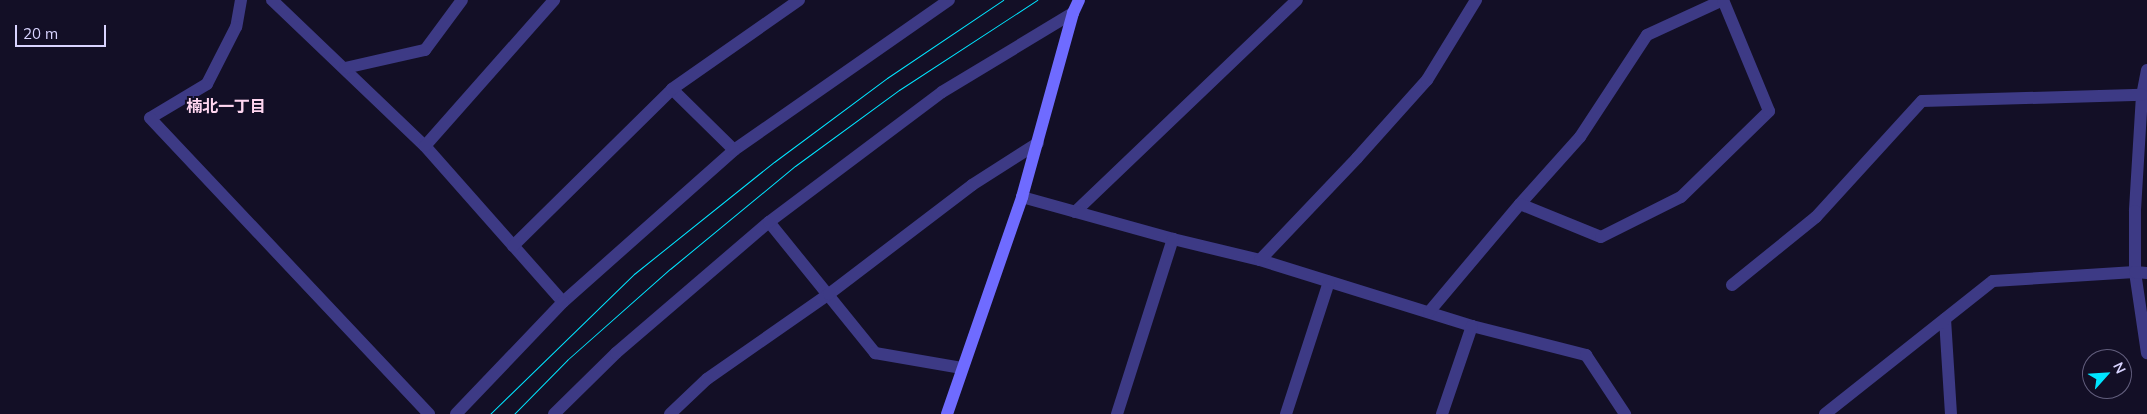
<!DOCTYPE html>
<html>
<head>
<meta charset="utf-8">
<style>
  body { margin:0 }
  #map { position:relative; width:2147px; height:414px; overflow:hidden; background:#130f26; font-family:Mulish,"Noto Sans JP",sans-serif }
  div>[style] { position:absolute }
  .lane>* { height:12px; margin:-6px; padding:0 6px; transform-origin:6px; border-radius:6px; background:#3d3a85 }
  .street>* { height:12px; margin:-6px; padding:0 6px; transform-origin:6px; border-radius:6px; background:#3d3a85 }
  .secondary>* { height:12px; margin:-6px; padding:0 6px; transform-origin:6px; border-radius:6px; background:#6f6bff }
  .tram>* { height:1px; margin:-0.5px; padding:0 0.5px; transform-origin:0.5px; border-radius:0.5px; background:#00e5ff }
  span { translate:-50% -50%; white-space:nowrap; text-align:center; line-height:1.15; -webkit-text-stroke:4px #130f26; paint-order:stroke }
  .neighbourhood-label { font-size:16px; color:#ffd6f0; font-weight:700 }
  .north { position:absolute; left:2082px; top:349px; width:50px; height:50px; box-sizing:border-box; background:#130f26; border:1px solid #625e7d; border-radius:50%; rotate:64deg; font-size:14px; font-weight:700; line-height:20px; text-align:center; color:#d9d4ff }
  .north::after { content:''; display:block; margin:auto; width:18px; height:22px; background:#00e5ff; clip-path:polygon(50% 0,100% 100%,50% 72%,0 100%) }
  .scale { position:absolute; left:15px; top:25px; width:91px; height:22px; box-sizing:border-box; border:2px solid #d9d4ff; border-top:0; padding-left:6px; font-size:15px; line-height:18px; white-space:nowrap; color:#d9d4ff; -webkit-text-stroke:4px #130f26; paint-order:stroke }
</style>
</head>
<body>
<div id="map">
  <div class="lane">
    <i style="left:1075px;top:212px;width:307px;rotate:-43.7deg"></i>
  </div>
  <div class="street">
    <i style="left:241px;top:0;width:27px;rotate:100deg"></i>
    <i style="left:236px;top:27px;width:64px;rotate:117deg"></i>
    <i style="left:207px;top:84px;width:66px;rotate:149.2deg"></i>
    <i style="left:150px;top:118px;width:407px;rotate:46.7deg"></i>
    <i style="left:272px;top:0;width:211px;rotate:43.7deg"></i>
    <i style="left:425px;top:146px;width:208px;rotate:48.5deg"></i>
    <i style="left:563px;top:302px;width:229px;rotate:-41.6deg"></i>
    <i style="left:734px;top:150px;width:262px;rotate:-34.9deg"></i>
    <i style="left:345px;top:68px;width:82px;rotate:-12.7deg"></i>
    <i style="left:425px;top:50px;width:62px;rotate:-53.5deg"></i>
    <i style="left:2147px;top:70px;width:25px;rotate:101deg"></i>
    <i style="left:2142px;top:95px;width:116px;rotate:93.5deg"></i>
    <i style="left:2135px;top:211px;width:61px;rotate:90deg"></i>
    <i style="left:2135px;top:272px;width:82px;rotate:81.6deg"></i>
    <i style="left:672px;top:89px;width:87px;rotate:44.5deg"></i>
    <i style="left:425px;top:146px;width:195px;rotate:-48.5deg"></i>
    <i style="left:1022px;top:197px;width:157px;rotate:15.5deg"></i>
    <i style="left:1173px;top:239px;width:89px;rotate:13.6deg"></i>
    <i style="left:1260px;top:260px;width:222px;rotate:17.3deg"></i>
    <i style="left:1472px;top:326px;width:118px;rotate:14.3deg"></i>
    <i style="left:1586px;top:355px;width:71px;rotate:56.5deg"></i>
    <i style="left:1520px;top:204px;width:90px;rotate:-48.2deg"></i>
    <i style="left:1580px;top:137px;width:122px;rotate:-56.7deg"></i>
    <i style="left:1647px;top:35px;width:84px;rotate:-24.7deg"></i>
    <i style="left:769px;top:222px;width:169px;rotate:51deg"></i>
    <i style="left:875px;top:353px;width:88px;rotate:9.8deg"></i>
    <i style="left:513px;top:246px;width:223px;rotate:-44.6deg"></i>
    <i style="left:672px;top:89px;width:155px;rotate:-35deg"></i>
    <i style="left:1260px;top:260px;width:141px;rotate:-46.4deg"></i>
    <i style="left:1357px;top:158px;width:105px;rotate:-48.1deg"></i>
    <i style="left:1427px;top:80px;width:94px;rotate:-58.5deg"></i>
    <i style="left:1732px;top:285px;width:108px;rotate:-39deg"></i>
    <i style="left:1816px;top:217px;width:157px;rotate:-47.6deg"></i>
    <i style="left:1922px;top:101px;width:220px;rotate:-1.6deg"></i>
    <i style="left:1429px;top:312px;width:141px;rotate:-49.9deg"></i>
    <i style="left:1520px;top:204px;width:87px;rotate:22.2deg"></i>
    <i style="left:1601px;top:237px;width:89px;rotate:-26.6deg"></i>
    <i style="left:1681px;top:197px;width:123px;rotate:-44.3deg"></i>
    <i style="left:1769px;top:111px;width:120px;rotate:-112.5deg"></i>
    <i style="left:1945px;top:319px;width:95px;rotate:86.4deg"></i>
    <i style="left:456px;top:414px;width:155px;rotate:-46.3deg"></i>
    <i style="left:554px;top:414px;width:87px;rotate:-44.5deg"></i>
    <i style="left:616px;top:353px;width:201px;rotate:-40.6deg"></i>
    <i style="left:769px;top:222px;width:216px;rotate:-36.9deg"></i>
    <i style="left:942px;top:92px;width:153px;rotate:-31.1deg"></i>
    <i style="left:670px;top:414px;width:51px;rotate:-43.4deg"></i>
    <i style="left:707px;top:379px;width:149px;rotate:-34.9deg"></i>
    <i style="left:829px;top:294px;width:180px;rotate:-37.3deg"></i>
    <i style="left:972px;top:185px;width:78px;rotate:-32.5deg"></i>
    <i style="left:1117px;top:414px;width:184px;rotate:-72.3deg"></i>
    <i style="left:1286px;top:414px;width:139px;rotate:-72deg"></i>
    <i style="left:1442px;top:414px;width:93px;rotate:-71.2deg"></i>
    <i style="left:1825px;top:414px;width:214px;rotate:-38.4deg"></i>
    <i style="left:1993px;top:281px;width:142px;rotate:-3.6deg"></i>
    <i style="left:2135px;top:272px;width:12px;rotate:5deg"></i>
  </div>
  <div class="secondary">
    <i style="left:947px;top:414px;width:230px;rotate:-70.9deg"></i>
    <i style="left:1022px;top:197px;width:191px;rotate:-74.5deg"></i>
    <i style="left:1073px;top:13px;width:14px;rotate:-65deg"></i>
  </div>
  <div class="tram">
    <i style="left:490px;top:414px;width:201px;rotate:-44.2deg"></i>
    <i style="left:634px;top:274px;width:179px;rotate:-38.7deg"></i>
    <i style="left:774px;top:162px;width:141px;rotate:-36.6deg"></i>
    <i style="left:887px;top:78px;width:140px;rotate:-33.9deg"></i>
    <i style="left:514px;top:414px;width:76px;rotate:-45.5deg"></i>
    <i style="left:567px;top:360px;width:137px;rotate:-41.5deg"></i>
    <i style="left:670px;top:269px;width:162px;rotate:-39.5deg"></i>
    <i style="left:795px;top:166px;width:129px;rotate:-36.2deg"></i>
    <i style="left:899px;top:90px;width:165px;rotate:-33.1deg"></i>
  </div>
  <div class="neighbourhood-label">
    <span style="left:226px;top:106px">楠北一丁目</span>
  </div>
  <div class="north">N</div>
  <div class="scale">20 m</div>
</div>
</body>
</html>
